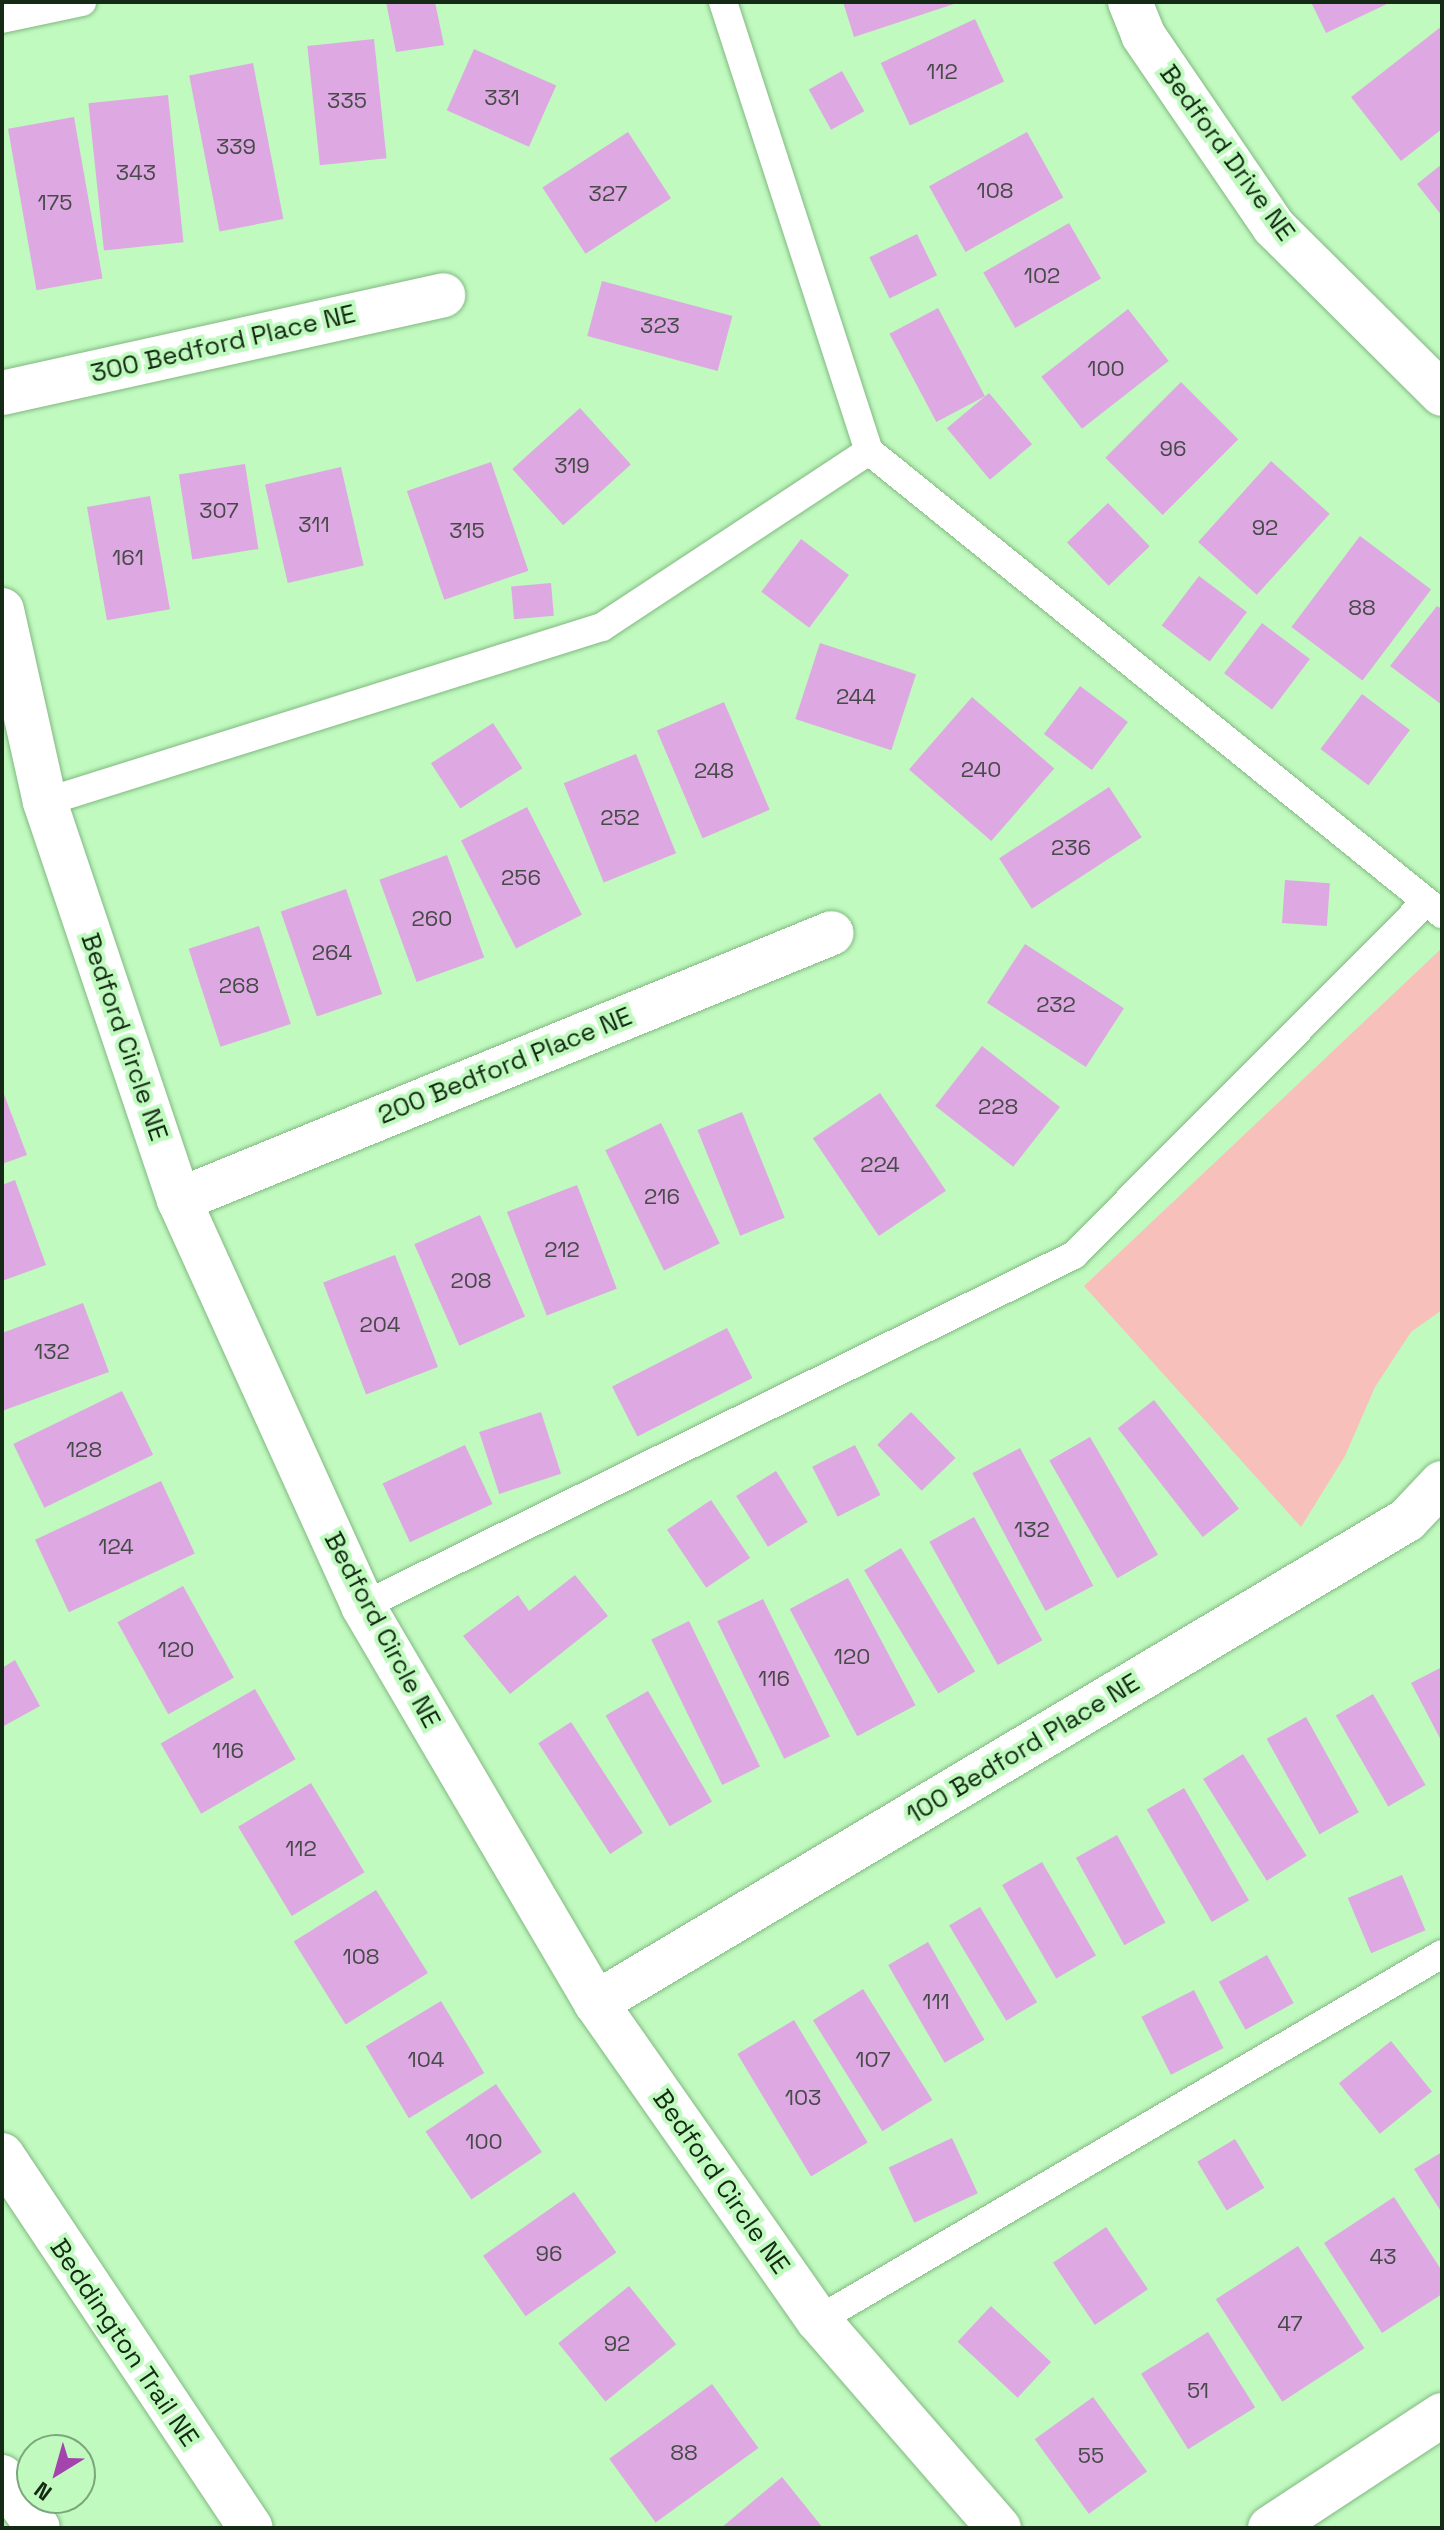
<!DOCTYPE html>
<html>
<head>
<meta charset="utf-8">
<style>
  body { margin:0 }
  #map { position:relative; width:1444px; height:2530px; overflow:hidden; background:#c0fabf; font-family:"Space Grotesk",sans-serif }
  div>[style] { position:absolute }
  .green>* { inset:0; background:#f7c0bb }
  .building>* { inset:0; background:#dea9e2; transform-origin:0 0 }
  .roads { filter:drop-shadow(0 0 2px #81b881) drop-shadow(0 0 2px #81b881) }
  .service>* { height:28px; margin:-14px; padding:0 14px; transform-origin:14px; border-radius:14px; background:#fff }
  .minor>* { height:44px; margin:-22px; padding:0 22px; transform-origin:22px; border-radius:22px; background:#fff }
  .primary>* { height:44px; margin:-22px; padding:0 22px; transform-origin:22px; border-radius:22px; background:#fff }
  span { translate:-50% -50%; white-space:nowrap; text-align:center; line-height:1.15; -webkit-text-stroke:8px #c0fabf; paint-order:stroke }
  .number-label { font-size:22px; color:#464a48 }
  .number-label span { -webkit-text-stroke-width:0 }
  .street-label { font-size:26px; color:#142a14 }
  .frame { position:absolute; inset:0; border:4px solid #142a14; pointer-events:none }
  .north { position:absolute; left:16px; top:2434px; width:80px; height:80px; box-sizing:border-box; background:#c0fabf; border:2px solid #7ba77b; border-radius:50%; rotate:217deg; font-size:22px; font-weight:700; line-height:32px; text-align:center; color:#142a14 }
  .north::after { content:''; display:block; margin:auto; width:28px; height:36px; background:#a444ad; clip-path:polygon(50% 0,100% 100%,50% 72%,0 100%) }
</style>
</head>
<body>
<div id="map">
  <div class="green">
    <i style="clip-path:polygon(1442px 948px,1442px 1310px,1411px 1332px,1375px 1387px,1345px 1456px,1301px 1527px,1084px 1286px)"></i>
  </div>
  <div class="building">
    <i style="clip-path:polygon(386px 2px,435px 2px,444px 45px,396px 52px)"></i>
    <i style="clip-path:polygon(843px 2px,957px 2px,957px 3px,854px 37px)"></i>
    <i style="clip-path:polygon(1311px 2px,1391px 2px,1326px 33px)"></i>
    <i style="left:975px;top:19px;width:69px;height:104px;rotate:65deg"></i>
    <i style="clip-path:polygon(1442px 26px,1442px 129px,1401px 161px,1351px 97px)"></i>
    <i style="left:374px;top:39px;width:120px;height:67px;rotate:84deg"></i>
    <i style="left:474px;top:49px;width:90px;height:67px;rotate:24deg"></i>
    <i style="left:253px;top:63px;width:159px;height:65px;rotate:79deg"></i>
    <i style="left:842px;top:71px;width:46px;height:38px;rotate:61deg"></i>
    <i style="left:168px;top:95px;width:148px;height:80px;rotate:84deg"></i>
    <i style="left:74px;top:117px;width:164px;height:67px;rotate:80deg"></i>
    <i style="left:628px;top:132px;width:79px;height:102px;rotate:57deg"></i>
    <i style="left:1027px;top:132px;width:75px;height:112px;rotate:61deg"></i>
    <i style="clip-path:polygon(1442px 164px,1442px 216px,1417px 184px)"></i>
    <i style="left:1069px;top:223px;width:64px;height:99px;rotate:60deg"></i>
    <i style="left:917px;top:234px;width:46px;height:53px;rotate:64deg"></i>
    <i style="left:602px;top:281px;width:135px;height:57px;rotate:15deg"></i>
    <i style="left:938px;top:308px;width:100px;height:55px;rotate:62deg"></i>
    <i style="left:1128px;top:309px;width:66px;height:110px;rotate:52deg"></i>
    <i style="left:1181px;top:382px;width:81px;height:107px;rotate:45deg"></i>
    <i style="left:989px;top:393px;width:67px;height:55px;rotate:50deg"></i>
    <i style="left:580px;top:408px;width:76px;height:91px;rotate:48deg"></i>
    <i style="left:1271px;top:461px;width:79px;height:109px;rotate:42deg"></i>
    <i style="left:491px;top:462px;width:115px;height:89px;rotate:71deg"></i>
    <i style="left:245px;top:464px;width:86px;height:67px;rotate:81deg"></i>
    <i style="left:341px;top:467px;width:101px;height:78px;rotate:77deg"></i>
    <i style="left:150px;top:496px;width:115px;height:64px;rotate:80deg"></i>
    <i style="left:1108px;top:503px;width:60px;height:57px;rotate:46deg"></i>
    <i style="left:1360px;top:536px;width:89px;height:114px;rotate:37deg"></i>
    <i style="left:801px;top:539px;width:60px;height:66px;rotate:37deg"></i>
    <i style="left:1199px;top:576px;width:60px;height:62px;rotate:37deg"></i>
    <i style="left:551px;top:583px;width:33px;height:40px;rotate:85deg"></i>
    <i style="clip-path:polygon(1437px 606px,1442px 609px,1442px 705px,1390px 666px)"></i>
    <i style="left:1262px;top:623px;width:60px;height:63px;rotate:37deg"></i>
    <i style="left:820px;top:643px;width:101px;height:80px;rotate:18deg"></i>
    <i style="left:1080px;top:686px;width:60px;height:60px;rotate:37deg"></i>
    <i style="left:1362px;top:694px;width:60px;height:69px;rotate:37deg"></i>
    <i style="left:972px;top:697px;width:109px;height:96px;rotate:41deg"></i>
    <i style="left:724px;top:702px;width:117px;height:73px;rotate:67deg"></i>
    <i style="left:493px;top:723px;width:54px;height:74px;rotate:57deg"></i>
    <i style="left:636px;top:754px;width:107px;height:78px;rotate:68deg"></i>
    <i style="left:1109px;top:787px;width:60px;height:131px;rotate:57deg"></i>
    <i style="left:527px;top:807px;width:121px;height:74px;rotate:63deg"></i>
    <i style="left:447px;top:855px;width:109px;height:72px;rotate:70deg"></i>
    <i style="left:1285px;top:880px;width:45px;height:43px;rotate:4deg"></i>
    <i style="left:346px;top:889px;width:111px;height:69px;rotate:71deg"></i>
    <i style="left:259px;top:926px;width:103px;height:74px;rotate:72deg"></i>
    <i style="left:1025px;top:944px;width:118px;height:70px;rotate:33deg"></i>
    <i style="left:982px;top:1046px;width:99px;height:76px;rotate:38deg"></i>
    <i style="clip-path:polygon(2px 1089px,27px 1155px,2px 1164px)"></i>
    <i style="left:880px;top:1093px;width:118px;height:81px;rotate:56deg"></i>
    <i style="left:742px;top:1112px;width:114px;height:48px;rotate:68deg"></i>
    <i style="left:661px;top:1123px;width:134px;height:62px;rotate:64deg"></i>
    <i style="clip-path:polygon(15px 1180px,46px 1265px,2px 1281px,2px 1185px)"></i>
    <i style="left:577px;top:1185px;width:111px;height:75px;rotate:69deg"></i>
    <i style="left:480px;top:1215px;width:111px;height:72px;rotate:66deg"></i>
    <i style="left:395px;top:1255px;width:120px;height:77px;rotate:69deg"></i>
    <i style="clip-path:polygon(83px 1303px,109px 1372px,2px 1411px,2px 1333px)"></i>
    <i style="left:727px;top:1328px;width:56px;height:129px;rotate:63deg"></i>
    <i style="left:122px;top:1391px;width:71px;height:121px;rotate:64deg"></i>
    <i style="left:1154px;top:1400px;width:138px;height:46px;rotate:52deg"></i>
    <i style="left:541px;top:1412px;width:65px;height:65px;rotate:72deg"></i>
    <i style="left:911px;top:1412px;width:64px;height:47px;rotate:46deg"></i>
    <i style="left:1090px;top:1437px;width:136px;height:47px;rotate:60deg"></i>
    <i style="left:465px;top:1445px;width:65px;height:91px;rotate:65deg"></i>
    <i style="left:855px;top:1445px;width:56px;height:48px;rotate:63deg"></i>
    <i style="left:1020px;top:1448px;width:156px;height:54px;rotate:62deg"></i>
    <i style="left:776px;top:1471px;width:60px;height:47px;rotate:58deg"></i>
    <i style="left:161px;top:1481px;width:80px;height:139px;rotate:65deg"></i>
    <i style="left:711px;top:1500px;width:70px;height:53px;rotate:56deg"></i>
    <i style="left:974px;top:1517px;width:141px;height:51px;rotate:61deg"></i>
    <i style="left:901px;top:1548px;width:144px;height:43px;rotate:59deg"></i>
    <i style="clip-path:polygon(575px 1575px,608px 1616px,510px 1694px,463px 1636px,518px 1595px,529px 1611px)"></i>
    <i style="left:848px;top:1578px;width:144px;height:66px;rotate:62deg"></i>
    <i style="left:183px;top:1586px;width:105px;height:75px;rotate:61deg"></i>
    <i style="left:763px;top:1599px;width:153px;height:51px;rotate:64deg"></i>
    <i style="left:689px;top:1621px;width:162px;height:42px;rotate:64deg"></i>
    <i style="clip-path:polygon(15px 1660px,40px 1706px,2px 1727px,2px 1668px)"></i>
    <i style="clip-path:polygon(1442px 1667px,1442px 1742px,1411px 1683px)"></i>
    <i style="left:255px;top:1689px;width:81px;height:109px;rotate:60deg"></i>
    <i style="left:648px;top:1691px;width:128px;height:49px;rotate:60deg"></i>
    <i style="left:1373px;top:1694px;width:105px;height:43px;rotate:60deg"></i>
    <i style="left:1306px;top:1717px;width:109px;height:45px;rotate:61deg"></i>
    <i style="left:571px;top:1722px;width:132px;height:39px;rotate:57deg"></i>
    <i style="left:1243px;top:1754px;width:120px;height:47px;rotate:58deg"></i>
    <i style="left:311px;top:1783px;width:104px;height:85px;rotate:59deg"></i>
    <i style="left:1184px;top:1788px;width:130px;height:43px;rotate:60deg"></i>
    <i style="left:1117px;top:1835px;width:100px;height:47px;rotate:61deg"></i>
    <i style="left:1042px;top:1862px;width:108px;height:46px;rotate:60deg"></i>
    <i style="left:1402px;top:1875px;width:60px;height:59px;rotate:67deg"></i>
    <i style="left:376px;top:1890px;width:98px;height:97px;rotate:58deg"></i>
    <i style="left:980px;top:1907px;width:111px;height:36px;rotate:59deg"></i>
    <i style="left:928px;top:1942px;width:113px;height:46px;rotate:60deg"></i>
    <i style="left:1267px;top:1955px;width:55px;height:55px;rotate:61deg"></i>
    <i style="left:863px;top:1989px;width:131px;height:59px;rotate:58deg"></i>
    <i style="left:1194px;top:1990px;width:65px;height:59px;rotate:63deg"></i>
    <i style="left:441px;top:2001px;width:84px;height:88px;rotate:59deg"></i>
    <i style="left:794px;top:2020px;width:143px;height:66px;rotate:59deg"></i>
    <i style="left:1391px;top:2041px;width:65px;height:67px;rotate:51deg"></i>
    <i style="left:496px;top:2084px;width:82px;height:85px;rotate:56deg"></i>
    <i style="left:952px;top:2138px;width:61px;height:70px;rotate:65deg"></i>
    <i style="left:1235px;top:2139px;width:57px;height:44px;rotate:59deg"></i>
    <i style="clip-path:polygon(1442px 2152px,1442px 2213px,1414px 2169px)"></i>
    <i style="left:574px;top:2192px;width:74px;height:111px;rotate:55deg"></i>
    <i style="clip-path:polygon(1394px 2197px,1442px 2271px,1442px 2294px,1382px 2333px,1324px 2243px)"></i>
    <i style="left:1106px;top:2227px;width:75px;height:64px;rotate:56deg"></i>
    <i style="left:1298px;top:2246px;width:122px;height:98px;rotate:57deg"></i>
    <i style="left:629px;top:2286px;width:75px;height:91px;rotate:51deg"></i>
    <i style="left:991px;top:2306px;width:82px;height:49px;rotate:43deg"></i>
    <i style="left:1208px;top:2332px;width:89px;height:79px;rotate:58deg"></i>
    <i style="left:712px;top:2384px;width:79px;height:127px;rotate:54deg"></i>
    <i style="left:1093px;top:2397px;width:92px;height:72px;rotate:54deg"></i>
    <i style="clip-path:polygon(782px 2477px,823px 2528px,721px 2528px)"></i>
  </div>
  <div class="roads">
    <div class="service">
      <i style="left:723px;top:2px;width:472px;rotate:72deg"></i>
      <i style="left:869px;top:451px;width:737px;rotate:38.94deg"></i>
      <i style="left:2px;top:19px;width:82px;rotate:-12deg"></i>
      <i style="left:45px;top:802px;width:584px;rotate:-17.44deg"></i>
      <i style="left:602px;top:627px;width:320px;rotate:-33.4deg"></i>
      <i style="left:363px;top:1606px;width:793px;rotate:-26.27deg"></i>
      <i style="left:1074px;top:1255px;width:499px;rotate:-45.1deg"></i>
      <i style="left:818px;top:2320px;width:723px;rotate:-30.39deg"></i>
    </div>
    <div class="minor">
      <i style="left:1130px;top:2px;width:35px;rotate:68deg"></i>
      <i style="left:1143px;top:35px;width:232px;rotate:55.7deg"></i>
      <i style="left:1274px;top:227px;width:237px;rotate:44.8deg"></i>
      <i style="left:2px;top:393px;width:452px;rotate:-12.5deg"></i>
      <i style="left:2px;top:610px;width:197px;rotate:77.4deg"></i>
      <i style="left:45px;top:802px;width:420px;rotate:71.4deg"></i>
      <i style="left:179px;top:1200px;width:446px;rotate:65.6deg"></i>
      <i style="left:363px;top:1606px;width:460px;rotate:59.6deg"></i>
      <i style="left:596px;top:2003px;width:387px;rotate:55deg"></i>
      <i style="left:818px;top:2320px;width:276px;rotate:49deg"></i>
      <i style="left:179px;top:1200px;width:705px;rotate:-22.24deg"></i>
      <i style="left:596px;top:2003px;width:944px;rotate:-30.78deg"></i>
      <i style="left:1407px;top:1520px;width:51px;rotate:-46.6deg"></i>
      <i style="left:1270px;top:2528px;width:206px;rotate:-33.3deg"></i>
    </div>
    <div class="primary">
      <i style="left:2px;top:2155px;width:448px;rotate:56.3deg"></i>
      <i style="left:2px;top:2477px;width:62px;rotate:54.8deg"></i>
    </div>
  </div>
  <div class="number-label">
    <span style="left:942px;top:72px">112</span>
    <span style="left:502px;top:98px">331</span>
    <span style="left:347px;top:101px">335</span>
    <span style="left:236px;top:147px">339</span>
    <span style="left:136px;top:173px">343</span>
    <span style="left:995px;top:191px">108</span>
    <span style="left:608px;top:194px">327</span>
    <span style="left:55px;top:203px">175</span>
    <span style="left:1042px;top:276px">102</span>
    <span style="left:660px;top:326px">323</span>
    <span style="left:1106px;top:369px">100</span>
    <span style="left:1173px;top:449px">96</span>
    <span style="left:572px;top:466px">319</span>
    <span style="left:219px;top:511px">307</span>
    <span style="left:314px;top:525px">311</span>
    <span style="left:1265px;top:528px">92</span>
    <span style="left:467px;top:531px">315</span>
    <span style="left:128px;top:558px">161</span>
    <span style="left:1362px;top:608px">88</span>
    <span style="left:856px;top:697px">244</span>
    <span style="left:981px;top:770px">240</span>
    <span style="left:714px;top:771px">248</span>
    <span style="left:620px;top:818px">252</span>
    <span style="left:1071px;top:848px">236</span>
    <span style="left:521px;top:878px">256</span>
    <span style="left:432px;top:919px">260</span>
    <span style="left:332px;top:953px">264</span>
    <span style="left:239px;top:986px">268</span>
    <span style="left:1056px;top:1005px">232</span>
    <span style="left:998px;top:1107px">228</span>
    <span style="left:880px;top:1165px">224</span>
    <span style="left:662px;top:1197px">216</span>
    <span style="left:562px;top:1250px">212</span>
    <span style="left:471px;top:1281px">208</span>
    <span style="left:380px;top:1325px">204</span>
    <span style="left:52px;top:1352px">132</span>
    <span style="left:84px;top:1450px">128</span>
    <span style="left:1032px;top:1530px">132</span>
    <span style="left:116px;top:1547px">124</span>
    <span style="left:176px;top:1650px">120</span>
    <span style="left:852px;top:1657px">120</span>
    <span style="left:774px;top:1679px">116</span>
    <span style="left:228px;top:1751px">116</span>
    <span style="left:301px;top:1849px">112</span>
    <span style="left:361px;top:1957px">108</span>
    <span style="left:936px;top:2002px">111</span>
    <span style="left:426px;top:2060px">104</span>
    <span style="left:873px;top:2060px">107</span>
    <span style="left:803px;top:2098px">103</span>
    <span style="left:484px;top:2142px">100</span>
    <span style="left:549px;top:2254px">96</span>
    <span style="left:1383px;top:2257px">43</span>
    <span style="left:1290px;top:2324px">47</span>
    <span style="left:617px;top:2344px">92</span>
    <span style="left:1198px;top:2391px">51</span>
    <span style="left:684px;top:2453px">88</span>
    <span style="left:1091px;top:2456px">55</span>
  </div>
  <div class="street-label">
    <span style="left:1227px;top:153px;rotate:54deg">Bedford Drive NE</span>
    <span style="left:223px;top:344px;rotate:-13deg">300 Bedford Place NE</span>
    <span style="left:124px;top:1037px;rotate:71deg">Bedford Circle NE</span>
    <span style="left:505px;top:1066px;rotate:-22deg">200 Bedford Place NE</span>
    <span style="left:382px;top:1630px;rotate:62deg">Bedford Circle NE</span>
    <span style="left:1023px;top:1749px;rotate:-31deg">100 Bedford Place NE</span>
    <span style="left:721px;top:2182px;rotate:55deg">Bedford Circle NE</span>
    <span style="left:124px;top:2343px;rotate:56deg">Beddington Trail NE</span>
  </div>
  <div class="frame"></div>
  <div class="north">N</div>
</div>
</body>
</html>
